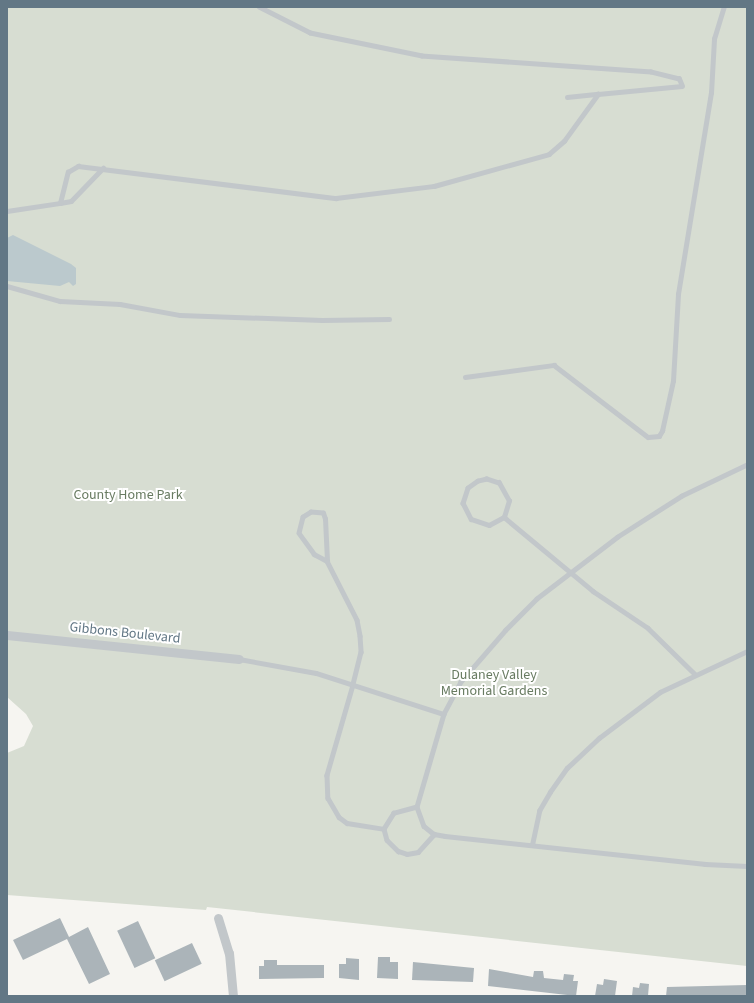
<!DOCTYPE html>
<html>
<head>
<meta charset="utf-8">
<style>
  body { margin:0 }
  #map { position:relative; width:754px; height:1003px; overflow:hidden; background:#f6f5f1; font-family:"Source Sans 3",sans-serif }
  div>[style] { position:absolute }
  .green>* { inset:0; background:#d7ddd2 }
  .water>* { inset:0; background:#bbc9cd }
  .building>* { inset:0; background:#abb4b9; transform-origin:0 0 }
  .lane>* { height:4.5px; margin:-2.25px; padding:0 2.25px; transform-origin:2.25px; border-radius:2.25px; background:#c2c7ca }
  .street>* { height:9px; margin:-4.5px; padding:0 4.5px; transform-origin:4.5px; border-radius:4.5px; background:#c2c7ca }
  span { translate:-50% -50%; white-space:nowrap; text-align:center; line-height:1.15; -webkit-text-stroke:4px #fff; paint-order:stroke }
  .park-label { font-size:14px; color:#687b61 }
  .street-label { font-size:14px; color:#627785 }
  .frame { position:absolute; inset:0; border:8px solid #627785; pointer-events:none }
</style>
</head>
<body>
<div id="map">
  <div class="green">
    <i style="clip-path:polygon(7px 7px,747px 7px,747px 966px,207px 907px,206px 910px,7px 895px,7px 753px,24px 746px,33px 726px,26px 714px,7px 697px)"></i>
  </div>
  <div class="water">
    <i style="clip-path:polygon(13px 235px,71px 264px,76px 268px,76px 284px,73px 286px,69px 282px,60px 286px,7px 281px,7px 238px)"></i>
  </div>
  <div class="building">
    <i style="clip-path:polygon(60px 918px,69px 937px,88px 927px,110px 974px,89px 984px,67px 939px,23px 960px,13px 940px)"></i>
    <i style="left:138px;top:921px;width:41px;height:23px;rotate:65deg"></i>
    <i style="left:192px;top:943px;width:23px;height:41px;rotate:65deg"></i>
    <i style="clip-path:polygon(378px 957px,390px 957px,390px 962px,398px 962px,398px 979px,377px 978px)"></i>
    <i style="clip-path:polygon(346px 958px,359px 959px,359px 980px,339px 978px,339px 964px,346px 964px)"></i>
    <i style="clip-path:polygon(264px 960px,277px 960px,277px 965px,324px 965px,324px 978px,259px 979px,259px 966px,264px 966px)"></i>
    <i style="clip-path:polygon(413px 962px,474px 968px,473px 982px,412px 980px)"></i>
    <i style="clip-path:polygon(489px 969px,533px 977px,534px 971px,543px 971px,544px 978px,563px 980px,564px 974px,574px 975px,573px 981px,578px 981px,576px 996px,488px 986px)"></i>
    <i style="clip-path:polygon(604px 979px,617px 981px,615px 996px,595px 996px,597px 984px,603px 985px)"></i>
    <i style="clip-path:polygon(640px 983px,649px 984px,648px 996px,632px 996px,633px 987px,639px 988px)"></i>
    <i style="clip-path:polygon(747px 985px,747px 996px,666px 996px,667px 987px)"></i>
  </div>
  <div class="lane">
    <i style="left:567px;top:97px;width:31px;rotate:-6deg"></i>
    <i style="left:60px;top:203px;width:11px;rotate:-10deg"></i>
    <i style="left:71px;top:201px;width:46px;rotate:-45.9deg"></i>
    <i style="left:7px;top:211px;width:54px;rotate:-8.6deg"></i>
    <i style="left:60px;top:203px;width:32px;rotate:-76deg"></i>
    <i style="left:68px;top:172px;width:12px;rotate:-31deg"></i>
    <i style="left:78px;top:166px;width:260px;rotate:7.1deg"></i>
    <i style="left:336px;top:198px;width:99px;rotate:-7deg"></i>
    <i style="left:434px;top:186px;width:119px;rotate:-15.5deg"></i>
    <i style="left:549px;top:154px;width:20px;rotate:-41deg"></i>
    <i style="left:564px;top:141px;width:58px;rotate:-54.1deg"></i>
    <i style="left:598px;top:94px;width:84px;rotate:-5.4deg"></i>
    <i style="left:682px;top:86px;width:8px;rotate:-113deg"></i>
    <i style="left:679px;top:79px;width:29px;rotate:-166deg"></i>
    <i style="left:651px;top:72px;width:230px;rotate:-176deg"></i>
    <i style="left:422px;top:56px;width:114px;rotate:-168.4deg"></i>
    <i style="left:310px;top:33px;width:57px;rotate:-153deg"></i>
    <i style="left:7px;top:286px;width:55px;rotate:15.8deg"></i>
    <i style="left:60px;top:301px;width:60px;rotate:2.9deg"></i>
    <i style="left:120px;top:304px;width:61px;rotate:10.4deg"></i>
    <i style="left:180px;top:315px;width:142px;rotate:2deg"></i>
    <i style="left:322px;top:320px;width:67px;rotate:-0.9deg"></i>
    <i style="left:465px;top:377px;width:90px;rotate:-7.7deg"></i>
    <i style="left:554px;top:365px;width:118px;rotate:37.5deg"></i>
    <i style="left:648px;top:437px;width:11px;rotate:-5deg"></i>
    <i style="left:659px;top:436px;width:6px;rotate:-59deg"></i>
    <i style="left:662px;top:431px;width:51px;rotate:-77.6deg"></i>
    <i style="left:673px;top:381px;width:87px;rotate:-86.7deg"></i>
    <i style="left:678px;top:294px;width:204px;rotate:-80.7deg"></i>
    <i style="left:711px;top:93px;width:54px;rotate:-86.8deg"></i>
    <i style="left:714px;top:39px;width:34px;rotate:-73deg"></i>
    <i style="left:747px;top:465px;width:72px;rotate:154.5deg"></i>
    <i style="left:682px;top:496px;width:76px;rotate:147.4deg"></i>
    <i style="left:618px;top:537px;width:102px;rotate:142.6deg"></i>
    <i style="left:537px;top:599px;width:44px;rotate:135deg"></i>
    <i style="left:506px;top:630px;width:69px;rotate:130.9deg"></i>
    <i style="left:461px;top:682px;width:36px;rotate:118deg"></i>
    <i style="left:444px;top:714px;width:97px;rotate:106.2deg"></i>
    <i style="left:417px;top:807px;width:20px;rotate:70deg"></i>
    <i style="left:424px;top:826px;width:13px;rotate:39deg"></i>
    <i style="left:434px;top:834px;width:11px;rotate:10deg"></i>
    <i style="left:445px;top:836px;width:262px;rotate:6.1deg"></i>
    <i style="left:705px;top:864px;width:42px;rotate:2.7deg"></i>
    <i style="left:504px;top:517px;width:17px;rotate:-73deg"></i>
    <i style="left:509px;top:501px;width:21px;rotate:-119deg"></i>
    <i style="left:499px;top:483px;width:13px;rotate:-162deg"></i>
    <i style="left:487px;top:479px;width:9px;rotate:167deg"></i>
    <i style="left:478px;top:481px;width:12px;rotate:145deg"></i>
    <i style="left:468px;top:488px;width:16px;rotate:108deg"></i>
    <i style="left:463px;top:503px;width:18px;rotate:63deg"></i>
    <i style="left:471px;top:519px;width:19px;rotate:18deg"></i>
    <i style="left:489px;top:525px;width:17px;rotate:-28deg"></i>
    <i style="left:504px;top:517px;width:116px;rotate:39.7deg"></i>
    <i style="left:593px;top:591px;width:66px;rotate:33.9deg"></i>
    <i style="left:648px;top:628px;width:66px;rotate:44.4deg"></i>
    <i style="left:327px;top:561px;width:42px;rotate:-92.7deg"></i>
    <i style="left:325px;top:519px;width:6px;rotate:-108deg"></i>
    <i style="left:323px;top:513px;width:12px;rotate:-175deg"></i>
    <i style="left:311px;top:512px;width:9px;rotate:148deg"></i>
    <i style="left:303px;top:517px;width:16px;rotate:104deg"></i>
    <i style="left:299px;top:533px;width:26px;rotate:54deg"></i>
    <i style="left:314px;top:554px;width:15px;rotate:28deg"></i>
    <i style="left:327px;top:561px;width:66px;rotate:63deg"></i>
    <i style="left:357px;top:620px;width:16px;rotate:79deg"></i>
    <i style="left:360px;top:636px;width:16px;rotate:86deg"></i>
    <i style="left:361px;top:652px;width:34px;rotate:104deg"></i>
    <i style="left:353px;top:685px;width:94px;rotate:106.1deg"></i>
    <i style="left:327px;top:775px;width:23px;rotate:88deg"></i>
    <i style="left:328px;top:798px;width:22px;rotate:60deg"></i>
    <i style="left:339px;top:817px;width:10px;rotate:37deg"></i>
    <i style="left:347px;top:823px;width:37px;rotate:9deg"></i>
    <i style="left:239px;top:659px;width:78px;rotate:10.3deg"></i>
    <i style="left:316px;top:673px;width:134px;rotate:17.8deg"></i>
    <i style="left:417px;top:807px;width:24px;rotate:165deg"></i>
    <i style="left:394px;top:813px;width:19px;rotate:122deg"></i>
    <i style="left:384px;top:829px;width:11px;rotate:75deg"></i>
    <i style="left:387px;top:840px;width:16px;rotate:45deg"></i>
    <i style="left:398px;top:851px;width:9px;rotate:18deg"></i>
    <i style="left:407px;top:854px;width:11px;rotate:-10deg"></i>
    <i style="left:418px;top:852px;width:24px;rotate:-48deg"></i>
    <i style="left:532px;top:845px;width:35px;rotate:-78deg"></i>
    <i style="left:539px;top:811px;width:22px;rotate:-60deg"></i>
    <i style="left:550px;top:792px;width:29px;rotate:-55deg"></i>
    <i style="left:567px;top:768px;width:44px;rotate:-43.2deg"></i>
    <i style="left:599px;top:738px;width:76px;rotate:-37deg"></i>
    <i style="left:660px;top:692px;width:96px;rotate:-25.2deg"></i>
  </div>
  <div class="street">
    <i style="left:7px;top:635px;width:233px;rotate:5.9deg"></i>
    <i style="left:218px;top:918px;width:37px;rotate:73deg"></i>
    <i style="left:229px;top:953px;width:43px;rotate:84.7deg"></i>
  </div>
  <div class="park-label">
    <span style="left:128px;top:495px">County Home Park</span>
    <span style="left:494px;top:683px">Dulaney Valley<br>Memorial Gardens</span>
  </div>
  <div class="street-label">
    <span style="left:125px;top:633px;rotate:6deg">Gibbons Boulevard</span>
  </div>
  <div class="frame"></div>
</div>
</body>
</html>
